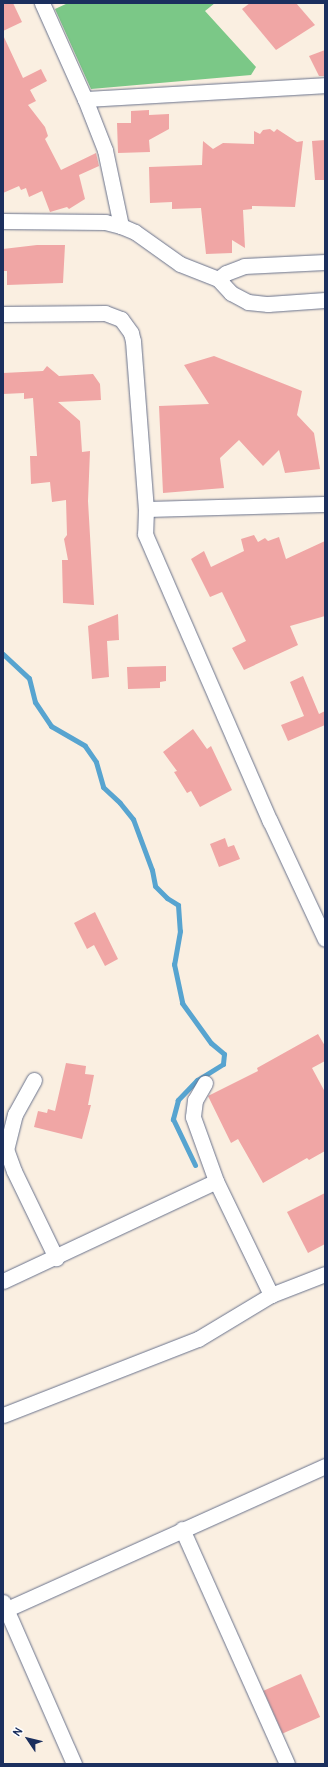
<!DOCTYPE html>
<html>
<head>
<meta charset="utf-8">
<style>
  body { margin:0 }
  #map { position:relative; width:328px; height:1767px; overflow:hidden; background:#faefe1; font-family:Pangolin,sans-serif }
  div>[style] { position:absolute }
  .green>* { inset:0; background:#7bc887 }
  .stream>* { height:5px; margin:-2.5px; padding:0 2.5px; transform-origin:2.5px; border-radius:2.5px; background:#57a4d0 }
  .building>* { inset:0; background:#f0a6a5; transform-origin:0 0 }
  .roads { filter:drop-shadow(0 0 1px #69728c) drop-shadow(0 0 1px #69728c) }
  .minor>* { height:15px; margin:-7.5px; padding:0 7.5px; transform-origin:7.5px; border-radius:7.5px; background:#fff }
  span { translate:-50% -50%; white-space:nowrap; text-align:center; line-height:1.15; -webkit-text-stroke:3px #fff; paint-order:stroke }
  .frame { position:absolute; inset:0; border:4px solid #1b2f5e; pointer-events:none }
  .north { position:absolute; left:8px; top:1719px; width:40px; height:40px; -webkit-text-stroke:3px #fff; paint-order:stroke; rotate:305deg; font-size:11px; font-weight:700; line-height:16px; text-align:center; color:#1b2f5e }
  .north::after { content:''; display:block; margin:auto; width:14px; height:18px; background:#1b2f5e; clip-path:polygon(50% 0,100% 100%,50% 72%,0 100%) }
</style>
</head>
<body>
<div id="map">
  <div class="green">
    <i style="clip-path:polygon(68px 3px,215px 3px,205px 11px,256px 67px,251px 75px,91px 89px,55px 9px)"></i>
  </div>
  <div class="stream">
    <i style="left:3px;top:654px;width:35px;rotate:43deg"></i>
    <i style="left:29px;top:678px;width:25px;rotate:76deg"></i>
    <i style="left:35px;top:702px;width:29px;rotate:56deg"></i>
    <i style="left:51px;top:726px;width:39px;rotate:30deg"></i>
    <i style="left:85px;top:746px;width:19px;rotate:55deg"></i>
    <i style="left:96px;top:762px;width:26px;rotate:74deg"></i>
    <i style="left:103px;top:787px;width:23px;rotate:43deg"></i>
    <i style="left:120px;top:803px;width:21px;rotate:51deg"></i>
    <i style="left:133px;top:819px;width:54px;rotate:69.6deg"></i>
    <i style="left:152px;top:870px;width:16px;rotate:79deg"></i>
    <i style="left:155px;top:886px;width:17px;rotate:45deg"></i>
    <i style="left:167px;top:898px;width:13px;rotate:32deg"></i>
    <i style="left:178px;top:905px;width:26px;rotate:86deg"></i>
    <i style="left:180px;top:931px;width:34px;rotate:100deg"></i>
    <i style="left:174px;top:964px;width:40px;rotate:78deg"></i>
    <i style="left:182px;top:1003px;width:49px;rotate:54.1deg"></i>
    <i style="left:211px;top:1043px;width:17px;rotate:40deg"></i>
    <i style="left:224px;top:1054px;width:10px;rotate:96deg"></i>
    <i style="left:223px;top:1064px;width:31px;rotate:148deg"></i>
    <i style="left:197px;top:1080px;width:28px;rotate:134deg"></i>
    <i style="left:178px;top:1100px;width:20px;rotate:105deg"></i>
    <i style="left:173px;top:1119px;width:51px;rotate:64.4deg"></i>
  </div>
  <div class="building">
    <i style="clip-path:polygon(3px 3px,13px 3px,22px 22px,3px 31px)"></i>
    <i style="clip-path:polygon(250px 3px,296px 3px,315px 25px,276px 50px,242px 9px)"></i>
    <i style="clip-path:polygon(3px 35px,23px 78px,41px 69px,47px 81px,30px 90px,36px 101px,28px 105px,45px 127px,48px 136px,45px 139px,61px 170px,96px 153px,99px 166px,79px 175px,85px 199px,69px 209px,67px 207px,50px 212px,42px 191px,29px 197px,26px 188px,21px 190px,19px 186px,3px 193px)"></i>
    <i style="clip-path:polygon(325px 50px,325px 76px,319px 76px,309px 56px)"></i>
    <i style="clip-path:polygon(149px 110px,149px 115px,169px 114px,169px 129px,149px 140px,150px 152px,118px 153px,117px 123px,131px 123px,131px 111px)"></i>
    <i style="clip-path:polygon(270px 129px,274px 132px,277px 129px,297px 142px,303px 141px,295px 207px,252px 206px,252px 209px,243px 210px,245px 248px,232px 240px,232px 253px,206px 254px,201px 208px,172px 209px,172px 202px,150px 203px,149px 167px,202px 165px,203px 141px,213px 149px,223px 143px,254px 144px,254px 131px,260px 134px,263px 130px)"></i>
    <i style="clip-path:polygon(325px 140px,325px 180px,315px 180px,312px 141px)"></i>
    <i style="clip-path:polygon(37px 245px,65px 245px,63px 283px,7px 285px,7px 271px,3px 271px,3px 249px)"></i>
    <i style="clip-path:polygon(214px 356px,302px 391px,297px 415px,314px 433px,320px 469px,285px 473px,279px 450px,263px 466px,239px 440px,220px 458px,224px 488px,163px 493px,159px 406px,209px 404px,184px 365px)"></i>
    <i style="clip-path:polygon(47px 366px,59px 376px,93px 374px,100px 384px,101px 400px,58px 402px,80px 421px,82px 452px,90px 451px,88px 501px,94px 605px,63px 603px,62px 560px,68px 560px,64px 539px,67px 535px,66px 500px,52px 502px,50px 482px,31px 484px,30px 456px,37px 456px,33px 398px,24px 399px,24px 393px,3px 394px,3px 373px,43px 371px)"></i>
    <i style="clip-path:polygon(254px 535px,258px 542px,265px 538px,268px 541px,279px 537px,286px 559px,325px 541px,325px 616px,290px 626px,298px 645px,244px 670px,232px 648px,246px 641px,222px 592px,210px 597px,191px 559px,204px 551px,211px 567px,244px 551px,241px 539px)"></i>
    <i style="clip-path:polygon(118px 614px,119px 640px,107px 641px,109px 677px,92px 679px,88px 626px)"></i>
    <i style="clip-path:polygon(166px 666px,166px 681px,160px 682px,160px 688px,128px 689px,127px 667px)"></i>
    <i style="clip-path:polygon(303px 676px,319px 714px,325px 711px,325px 725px,288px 741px,281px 725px,304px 716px,290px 682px)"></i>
    <i style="clip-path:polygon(193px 729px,207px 749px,211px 746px,232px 790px,200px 807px,191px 791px,187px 793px,174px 772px,177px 771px,163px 752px)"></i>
    <i style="clip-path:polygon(225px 838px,228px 847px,234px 845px,240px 859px,219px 867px,210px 844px)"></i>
    <i style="clip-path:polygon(95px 912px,118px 959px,105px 966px,94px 945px,87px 949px,74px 923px)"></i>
    <i style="clip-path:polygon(318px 1034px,325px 1046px,325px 1061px,312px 1068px,325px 1092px,325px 1151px,309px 1160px,307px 1158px,263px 1183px,238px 1139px,231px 1143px,208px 1096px,258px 1071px,257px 1068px)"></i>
    <i style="clip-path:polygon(66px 1063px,86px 1066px,85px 1074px,94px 1075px,88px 1105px,91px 1105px,82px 1139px,34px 1127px,38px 1111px,47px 1113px,48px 1109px,55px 1111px)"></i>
    <i style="clip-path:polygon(325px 1193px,325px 1244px,308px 1253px,287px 1212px)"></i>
    <i style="left:301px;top:1674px;width:47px;height:41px;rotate:66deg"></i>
  </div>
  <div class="roads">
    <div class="minor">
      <i style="left:42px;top:3px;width:105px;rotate:65.9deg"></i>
      <i style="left:85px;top:99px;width:55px;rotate:68.6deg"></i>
      <i style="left:105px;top:150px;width:78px;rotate:78.1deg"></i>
      <i style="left:85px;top:99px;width:240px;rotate:-3.3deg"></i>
      <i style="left:3px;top:221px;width:102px;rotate:0.6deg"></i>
      <i style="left:105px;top:222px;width:16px;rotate:14deg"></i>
      <i style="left:121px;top:226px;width:15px;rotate:23deg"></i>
      <i style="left:135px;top:232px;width:55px;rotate:35.4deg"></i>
      <i style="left:180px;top:264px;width:41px;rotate:21.5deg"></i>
      <i style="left:218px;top:279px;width:19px;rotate:47deg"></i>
      <i style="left:231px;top:293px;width:19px;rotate:28deg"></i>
      <i style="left:248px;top:302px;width:20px;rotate:6deg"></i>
      <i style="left:268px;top:304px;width:57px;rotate:-4deg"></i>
      <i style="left:218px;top:279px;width:10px;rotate:-37deg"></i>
      <i style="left:226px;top:273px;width:19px;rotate:-21deg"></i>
      <i style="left:244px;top:266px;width:81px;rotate:-2.8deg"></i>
      <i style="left:3px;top:314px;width:102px;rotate:-0.6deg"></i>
      <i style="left:105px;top:313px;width:17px;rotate:21deg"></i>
      <i style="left:121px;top:319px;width:17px;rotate:54deg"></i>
      <i style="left:131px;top:333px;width:8px;rotate:76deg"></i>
      <i style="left:133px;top:341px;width:169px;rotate:85.6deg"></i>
      <i style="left:146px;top:509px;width:25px;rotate:92deg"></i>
      <i style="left:145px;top:534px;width:313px;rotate:66.5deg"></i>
      <i style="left:270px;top:821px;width:130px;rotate:65deg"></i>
      <i style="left:146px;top:509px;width:179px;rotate:-1.6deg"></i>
      <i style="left:34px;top:1080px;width:39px;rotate:119deg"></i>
      <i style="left:15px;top:1114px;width:36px;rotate:104deg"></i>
      <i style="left:6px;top:1149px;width:23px;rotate:70deg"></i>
      <i style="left:14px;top:1171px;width:97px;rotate:64.2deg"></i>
      <i style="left:205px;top:1083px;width:20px;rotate:120deg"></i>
      <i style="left:195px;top:1100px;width:17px;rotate:97deg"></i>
      <i style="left:193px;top:1117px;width:68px;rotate:70.2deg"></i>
      <i style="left:216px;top:1181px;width:127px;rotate:64.2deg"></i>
      <i style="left:3px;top:1281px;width:235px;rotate:-25.1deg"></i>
      <i style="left:3px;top:1415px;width:209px;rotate:-21.3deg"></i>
      <i style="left:198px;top:1339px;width:85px;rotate:-31.1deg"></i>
      <i style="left:271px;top:1295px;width:58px;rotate:-21.3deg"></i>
      <i style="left:182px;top:1529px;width:257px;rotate:65.9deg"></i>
      <i style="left:3px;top:1602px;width:177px;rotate:66.3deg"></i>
      <i style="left:7px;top:1609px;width:349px;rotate:-24.2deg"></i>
    </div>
  </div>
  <div class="frame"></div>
  <div class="north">N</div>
</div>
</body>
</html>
